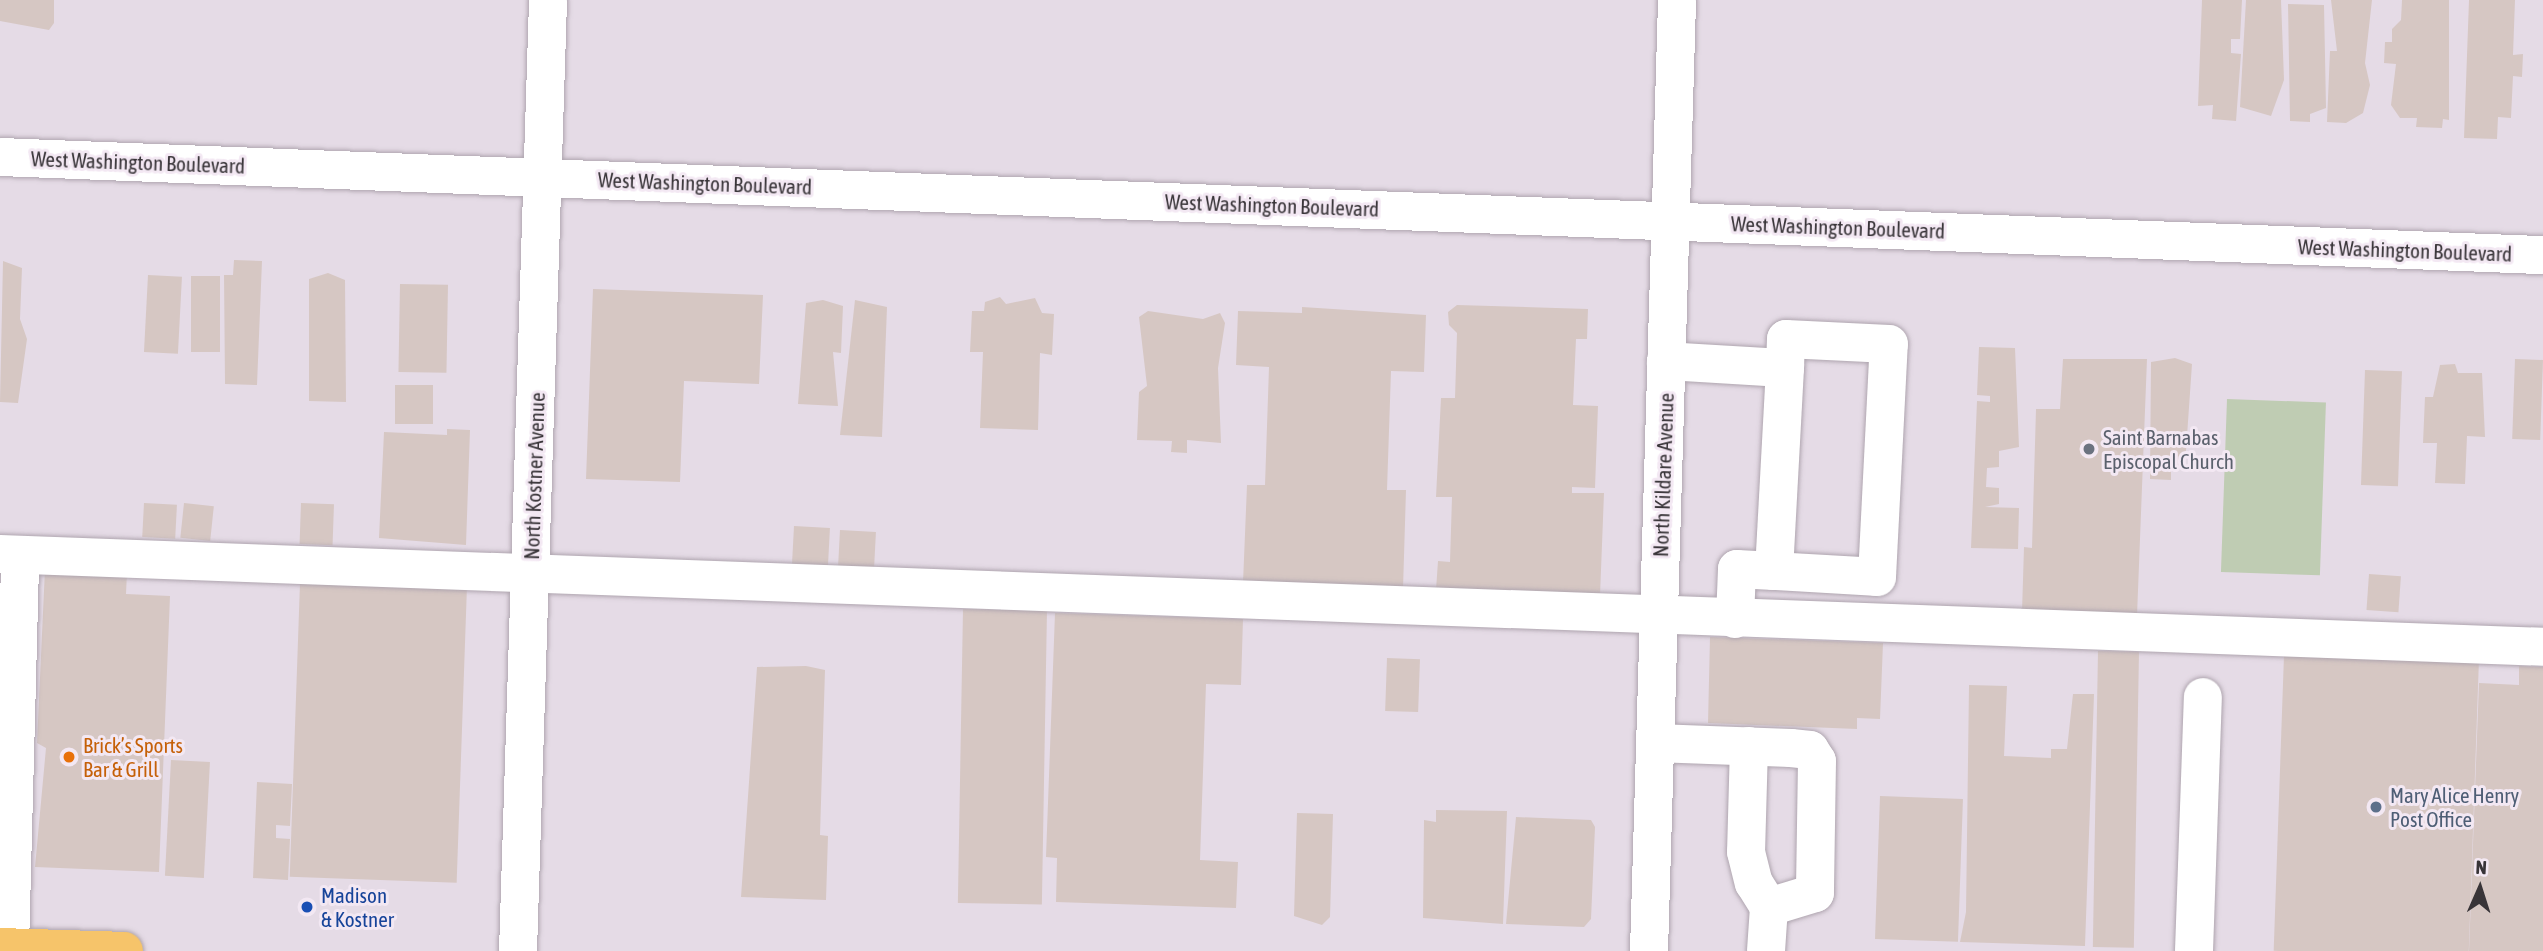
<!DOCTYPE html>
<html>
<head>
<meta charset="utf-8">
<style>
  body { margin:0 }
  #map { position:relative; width:2543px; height:951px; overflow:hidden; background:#e5dbe6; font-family:"Asap Condensed",sans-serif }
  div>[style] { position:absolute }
  .green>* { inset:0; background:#bfccb3; transform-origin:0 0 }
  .building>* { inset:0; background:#d6c7c3; transform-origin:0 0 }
  .roads { filter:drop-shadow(0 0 2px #afa5af) drop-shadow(0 0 2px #afa5af) }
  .minor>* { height:38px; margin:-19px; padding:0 19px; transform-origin:19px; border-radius:19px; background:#fff }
  .major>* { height:38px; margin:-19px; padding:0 19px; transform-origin:19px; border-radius:19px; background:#f6c46a }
  .dots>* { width:19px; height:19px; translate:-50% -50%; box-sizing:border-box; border:4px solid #f3e8f3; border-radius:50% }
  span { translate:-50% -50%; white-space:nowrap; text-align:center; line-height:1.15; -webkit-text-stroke:6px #f3e8f3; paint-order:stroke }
  .street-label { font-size:21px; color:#383438 }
  .worship-label { font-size:21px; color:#5b616d }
  .left { translate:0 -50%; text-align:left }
  .food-label { font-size:21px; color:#c56008 }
  .service-label { font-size:21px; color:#4e5e75 }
  .transit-label { font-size:21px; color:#164399 }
  .north { position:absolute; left:2445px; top:853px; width:70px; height:70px; -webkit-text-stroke:5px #f3e8f3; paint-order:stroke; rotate:3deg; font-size:19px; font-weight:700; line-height:28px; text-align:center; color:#383438 }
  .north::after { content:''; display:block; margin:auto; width:24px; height:32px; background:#383438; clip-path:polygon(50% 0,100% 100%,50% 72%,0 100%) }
</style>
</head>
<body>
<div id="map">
  <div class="green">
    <i style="left:2227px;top:399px;width:99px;height:173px;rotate:2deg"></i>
  </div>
  <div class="building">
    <i style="clip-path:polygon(0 0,54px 0,54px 23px,49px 30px,0 21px)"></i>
    <i style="clip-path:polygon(2202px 0,2242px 0,2240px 39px,2231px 39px,2231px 53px,2241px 54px,2236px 121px,2212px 119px,2213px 105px,2198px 106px)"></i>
    <i style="clip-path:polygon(2246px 0,2281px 0,2284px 80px,2271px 116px,2240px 107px)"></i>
    <i style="clip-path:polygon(2331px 0,2372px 0,2365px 63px,2370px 85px,2363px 113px,2346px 123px,2327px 122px,2330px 51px,2337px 51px)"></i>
    <i style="clip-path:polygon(2402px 0,2449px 0,2449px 120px,2443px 119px,2442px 128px,2416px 127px,2417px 118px,2400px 118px,2391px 105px,2396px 64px,2384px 63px,2385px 42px,2392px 42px,2392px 29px,2401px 20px)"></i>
    <i style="clip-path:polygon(2469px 0,2515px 0,2513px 55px,2523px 54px,2522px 77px,2513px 76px,2511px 118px,2498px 117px,2497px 139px,2464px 138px)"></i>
    <i style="clip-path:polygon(2288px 4px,2324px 5px,2326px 108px,2310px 114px,2310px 122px,2290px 121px)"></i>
    <i style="clip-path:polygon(234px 260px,262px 261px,257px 385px,225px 384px,224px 275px,233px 275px)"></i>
    <i style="clip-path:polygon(3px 261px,22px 268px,20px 319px,27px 339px,18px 403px,0 402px)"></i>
    <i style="clip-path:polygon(328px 273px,345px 280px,346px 402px,309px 401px,309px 279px)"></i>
    <i style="left:148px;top:275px;width:34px;height:77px;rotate:3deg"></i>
    <i style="left:191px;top:276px;width:29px;height:76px"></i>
    <i style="left:400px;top:284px;width:48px;height:88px;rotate:1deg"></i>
    <i style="clip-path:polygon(593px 289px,763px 295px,759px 384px,684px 381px,680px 482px,586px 479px)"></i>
    <i style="clip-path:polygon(1000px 297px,1006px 304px,1035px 298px,1042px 313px,1054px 314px,1052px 355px,1040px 353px,1038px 430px,980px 428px,983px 352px,970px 352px,972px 311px,984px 311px,985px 302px)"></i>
    <i style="clip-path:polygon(823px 300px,843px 306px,841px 353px,833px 352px,838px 406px,798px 404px,806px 303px)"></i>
    <i style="clip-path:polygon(855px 300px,887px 307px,882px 437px,840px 435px)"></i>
    <i style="clip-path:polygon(1457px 305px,1588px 309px,1587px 339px,1576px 339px,1573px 405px,1598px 406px,1595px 488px,1572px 487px,1572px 493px,1604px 493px,1600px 596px,1436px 590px,1438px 561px,1450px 562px,1452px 497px,1436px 497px,1441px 398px,1455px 398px,1457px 333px,1449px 325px,1448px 312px)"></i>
    <i style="clip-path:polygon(1302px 307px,1426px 315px,1424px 372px,1391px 371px,1387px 490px,1406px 490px,1403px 589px,1243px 583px,1247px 485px,1265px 485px,1269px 367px,1236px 365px,1238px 311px,1302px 313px)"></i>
    <i style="clip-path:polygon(1148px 311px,1203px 319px,1220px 313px,1225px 323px,1218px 368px,1221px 443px,1187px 440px,1187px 453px,1171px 452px,1172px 441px,1137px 440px,1139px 392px,1147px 386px,1139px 317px)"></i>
    <i style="clip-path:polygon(1979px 347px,2015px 348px,2019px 447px,1999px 451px,1999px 467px,1987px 468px,1986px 487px,1999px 488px,1999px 504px,1985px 507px,2019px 508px,2018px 549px,1971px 548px,1977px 401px,1990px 402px,1990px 396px,1977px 395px)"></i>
    <i style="clip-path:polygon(2175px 358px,2192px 364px,2185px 465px,2171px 470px,2171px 480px,2150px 479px,2151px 362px)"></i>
    <i style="clip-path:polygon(2063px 359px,2147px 359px,2137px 616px,2022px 612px,2024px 547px,2032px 548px,2036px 409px,2060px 409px)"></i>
    <i style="left:2515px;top:359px;width:28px;height:80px;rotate:2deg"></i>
    <i style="clip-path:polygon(2455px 364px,2458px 373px,2482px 373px,2485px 437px,2467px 436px,2465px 484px,2435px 483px,2437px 443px,2423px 443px,2425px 397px,2433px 397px,2440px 365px)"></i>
    <i style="left:2365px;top:370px;width:37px;height:115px;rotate:2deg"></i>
    <i style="left:395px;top:385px;width:38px;height:39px"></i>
    <i style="clip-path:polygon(447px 429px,470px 430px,466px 545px,379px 538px,384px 432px,447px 435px)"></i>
    <i style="left:144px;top:503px;width:33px;height:34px;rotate:3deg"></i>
    <i style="left:184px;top:503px;width:30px;height:35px;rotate:6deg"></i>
    <i style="left:301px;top:503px;width:33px;height:41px;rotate:2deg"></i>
    <i style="left:794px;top:526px;width:36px;height:39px;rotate:3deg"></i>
    <i style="left:840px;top:530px;width:36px;height:36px;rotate:3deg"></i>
    <i style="clip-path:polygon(45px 569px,127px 572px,126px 594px,170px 596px,159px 872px,35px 867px,46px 748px,37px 743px)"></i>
    <i style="left:2369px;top:574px;width:32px;height:36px;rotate:4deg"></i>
    <i style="left:300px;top:583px;width:167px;height:294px;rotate:2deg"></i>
    <i style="left:963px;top:609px;width:84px;height:294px;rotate:1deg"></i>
    <i style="clip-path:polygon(1055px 613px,1243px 619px,1241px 685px,1206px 684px,1200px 860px,1238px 862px,1236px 908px,1056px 902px,1057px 858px,1046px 857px)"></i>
    <i style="clip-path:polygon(1710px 637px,1883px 643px,1880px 719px,1857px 718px,1857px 729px,1708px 723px)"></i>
    <i style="left:2098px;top:651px;width:41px;height:296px;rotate:1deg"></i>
    <i style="left:2284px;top:655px;width:195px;height:296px;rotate:2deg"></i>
    <i style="left:1387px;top:658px;width:33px;height:53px;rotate:2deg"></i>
    <i style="clip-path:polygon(806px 666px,825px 670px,820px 835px,828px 836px,826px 900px,741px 897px,757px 667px)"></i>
    <i style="clip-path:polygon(2519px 666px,2543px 667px,2543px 951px,2469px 951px,2479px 683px,2519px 685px)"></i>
    <i style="clip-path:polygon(1969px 685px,2007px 686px,2004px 756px,2051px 758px,2051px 749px,2067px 749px,2073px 694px,2094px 694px,2085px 946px,1960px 942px,1966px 912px)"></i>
    <i style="left:171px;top:760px;width:39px;height:116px;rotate:3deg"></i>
    <i style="clip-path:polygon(257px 782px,292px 784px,290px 826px,276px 825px,276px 838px,290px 839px,288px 880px,253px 878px)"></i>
    <i style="left:1880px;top:796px;width:83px;height:143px;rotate:2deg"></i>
    <i style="clip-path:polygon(1436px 810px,1507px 811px,1503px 924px,1423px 918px,1424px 820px,1436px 822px)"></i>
    <i style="clip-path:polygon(1297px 813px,1333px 814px,1330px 917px,1322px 925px,1294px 916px)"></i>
    <i style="clip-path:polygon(1516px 817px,1591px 820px,1595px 827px,1591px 919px,1584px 927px,1506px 924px)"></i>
  </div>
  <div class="roads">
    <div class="minor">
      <i style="left:0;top:157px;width:2545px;rotate:2.21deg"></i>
      <i style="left:1666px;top:361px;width:119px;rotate:3.4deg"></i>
      <i style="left:1785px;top:368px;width:203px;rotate:93.1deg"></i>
      <i style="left:1774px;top:571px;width:103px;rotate:3.3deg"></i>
      <i style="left:1877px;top:577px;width:233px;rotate:-87.1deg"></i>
      <i style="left:1889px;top:344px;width:103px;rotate:-177.2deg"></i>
      <i style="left:1786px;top:339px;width:29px;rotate:92deg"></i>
      <i style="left:0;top:554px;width:2545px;rotate:2.09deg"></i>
      <i style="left:1735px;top:619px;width:50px;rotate:-87.7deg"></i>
      <i style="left:1737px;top:569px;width:37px;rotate:3deg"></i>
      <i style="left:1655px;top:743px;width:136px;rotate:2.1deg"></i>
      <i style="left:1791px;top:748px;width:19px;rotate:6deg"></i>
      <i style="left:1810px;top:750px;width:13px;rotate:58deg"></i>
      <i style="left:1817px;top:761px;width:132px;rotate:90.9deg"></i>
      <i style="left:1815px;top:893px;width:48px;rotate:163.1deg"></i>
      <i style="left:1769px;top:907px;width:44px;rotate:93.9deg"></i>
      <i style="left:1749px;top:746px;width:106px;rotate:91.6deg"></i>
      <i style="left:1746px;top:852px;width:32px;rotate:76deg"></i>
      <i style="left:1754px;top:883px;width:28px;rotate:58deg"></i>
      <i style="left:10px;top:947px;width:392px;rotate:-88.5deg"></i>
      <i style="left:518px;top:951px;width:951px;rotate:-88.19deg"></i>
      <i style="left:1649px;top:951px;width:951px;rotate:-88.31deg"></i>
      <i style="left:2194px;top:951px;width:254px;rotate:-88deg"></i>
    </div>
    <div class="major">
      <i style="left:0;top:947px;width:124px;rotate:1.8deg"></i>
    </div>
  </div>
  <div class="dots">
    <i style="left:2089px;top:449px;background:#6b7280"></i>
    <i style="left:69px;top:757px;background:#e8710a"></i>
    <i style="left:2376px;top:807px;background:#5c6f8a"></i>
    <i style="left:307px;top:907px;background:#1a4fb4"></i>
  </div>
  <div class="street-label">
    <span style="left:138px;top:162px;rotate:2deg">West Washington Boulevard</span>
    <span style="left:705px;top:183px;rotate:2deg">West Washington Boulevard</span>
    <span style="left:1272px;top:205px;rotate:2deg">West Washington Boulevard</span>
    <span style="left:1838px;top:227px;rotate:2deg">West Washington Boulevard</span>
    <span style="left:2405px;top:250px;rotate:2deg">West Washington Boulevard</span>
    <span style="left:1663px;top:475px;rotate:-88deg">North Kildare Avenue</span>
    <span style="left:534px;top:476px;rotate:-88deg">North Kostner Avenue</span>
  </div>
  <div class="worship-label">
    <span class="left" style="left:2103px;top:449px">Saint Barnabas<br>Episcopal Church</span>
  </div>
  <div class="food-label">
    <span class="left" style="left:83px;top:757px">Brick’s Sports<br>Bar &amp; Grill</span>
  </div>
  <div class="service-label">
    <span class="left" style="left:2390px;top:807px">Mary Alice Henry<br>Post Office</span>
  </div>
  <div class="transit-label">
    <span class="left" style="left:321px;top:907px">Madison<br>&amp; Kostner</span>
  </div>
  <div class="north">N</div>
</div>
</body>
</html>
